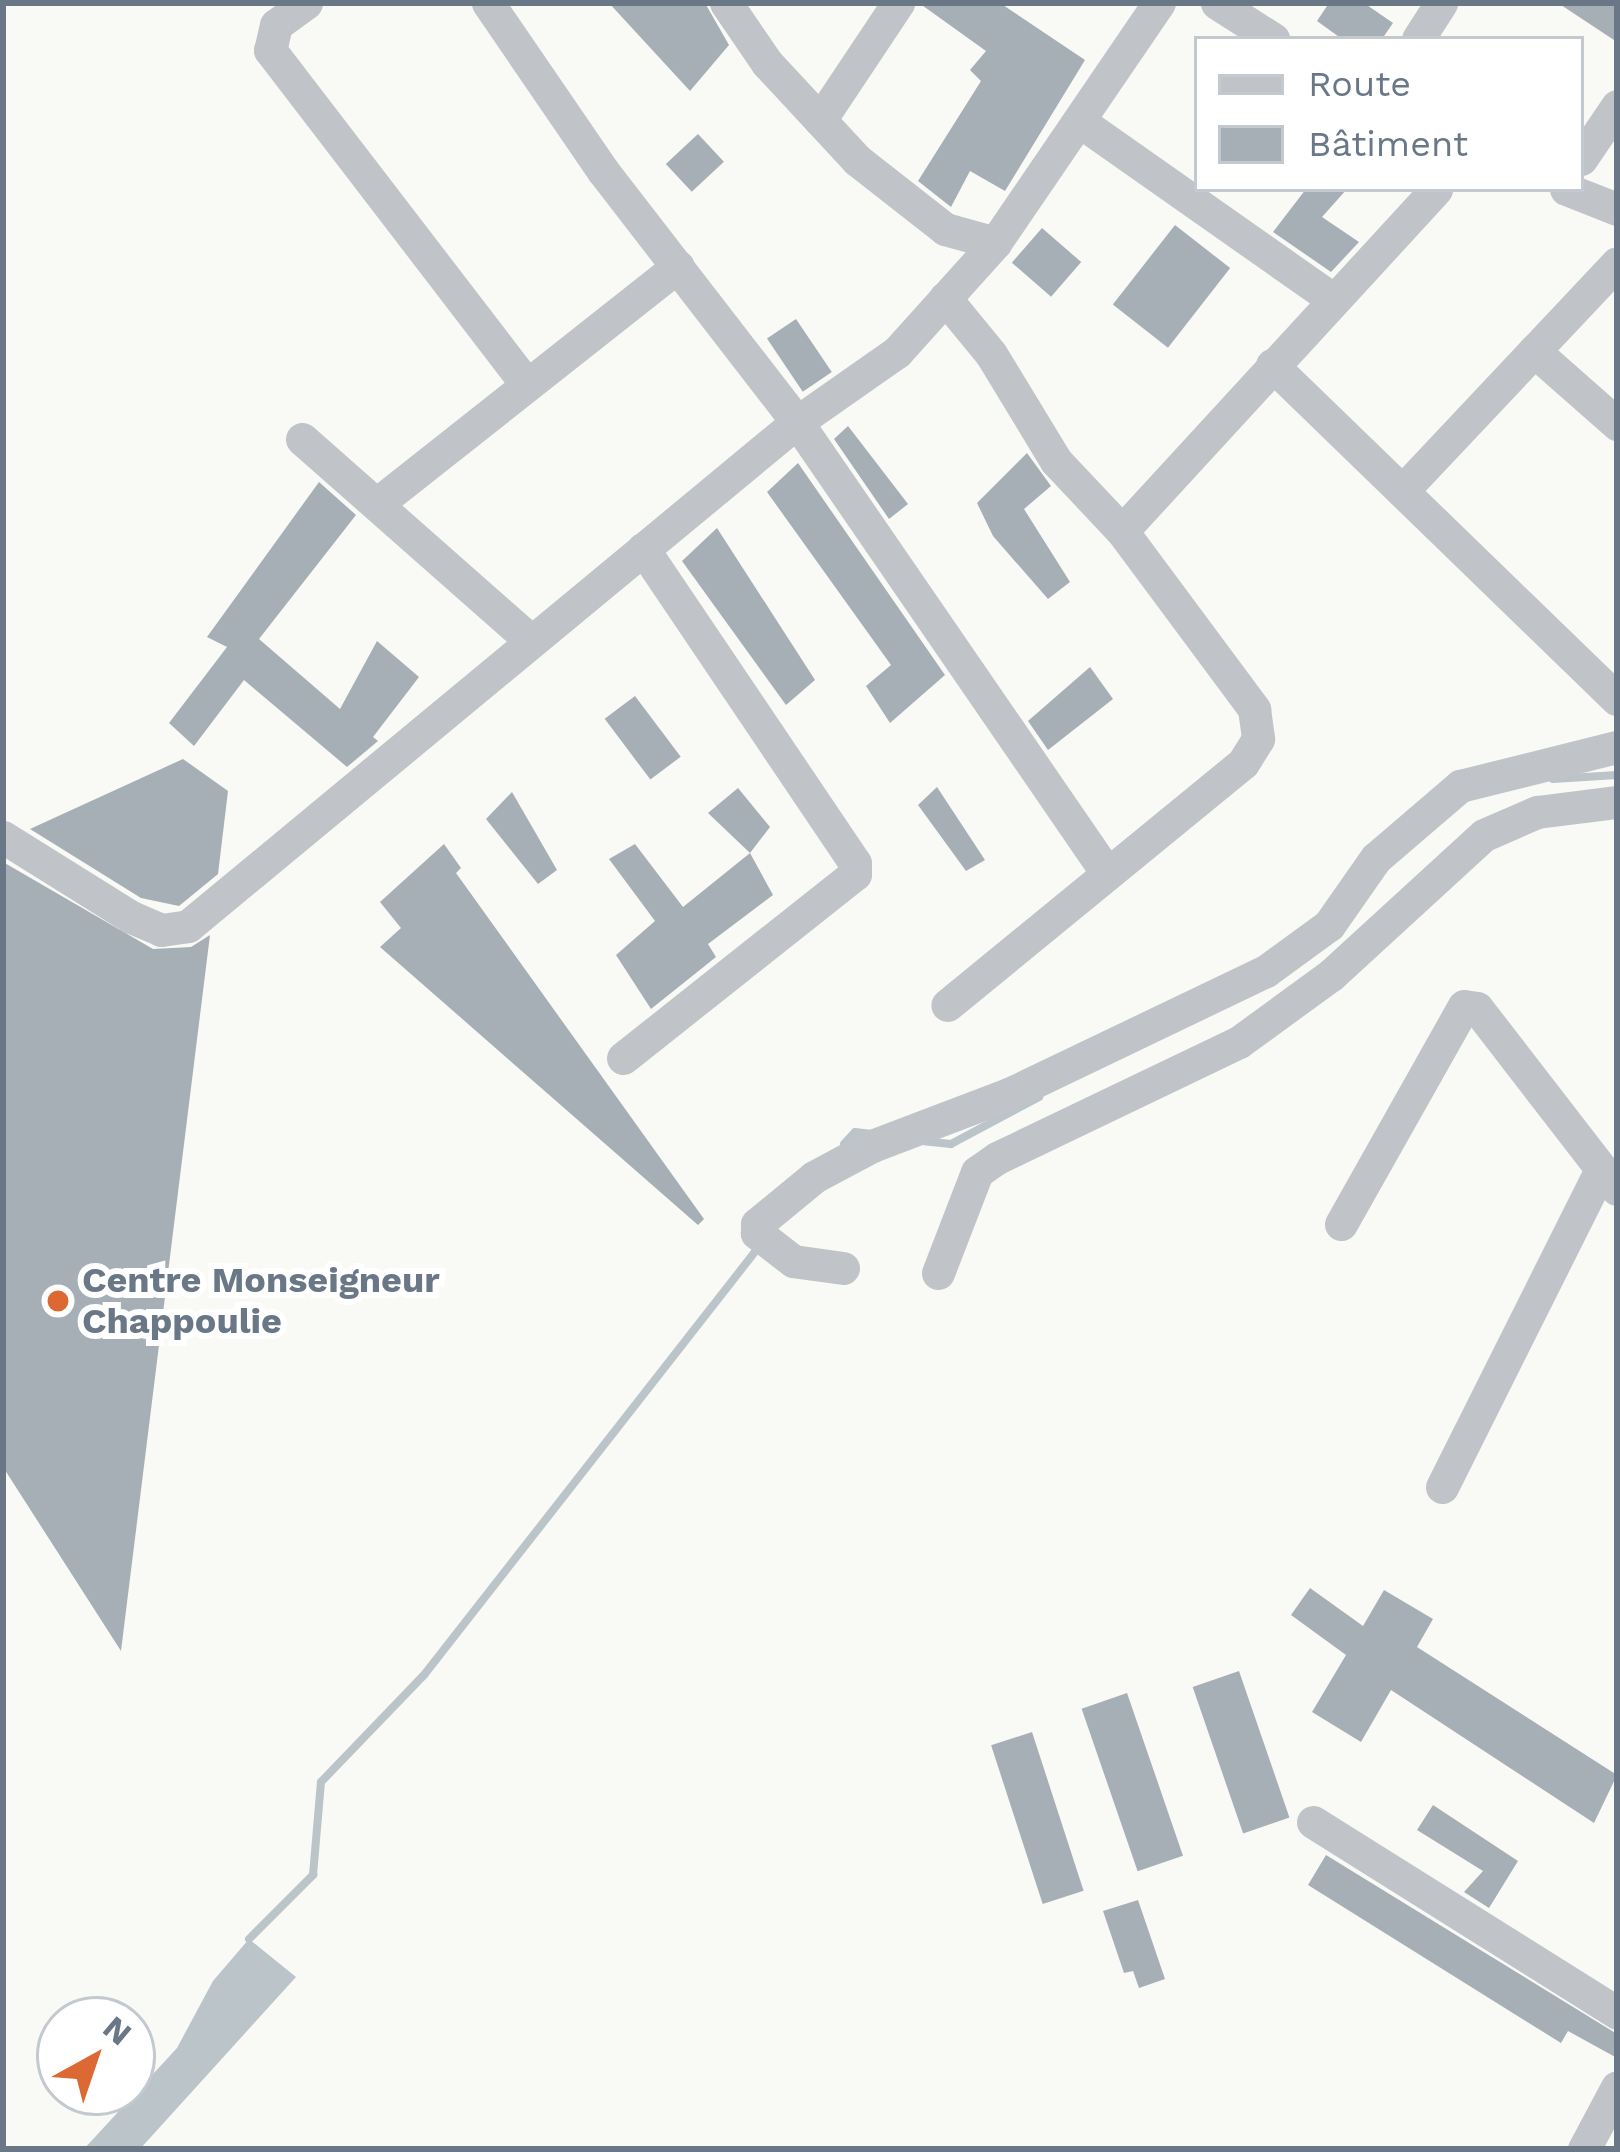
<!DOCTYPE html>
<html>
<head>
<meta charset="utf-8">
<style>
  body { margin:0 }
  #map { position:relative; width:1620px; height:2152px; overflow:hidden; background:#f9f9f6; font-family:"Work Sans",sans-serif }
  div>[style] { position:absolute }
  .water>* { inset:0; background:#bac4c9 }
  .stream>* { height:8px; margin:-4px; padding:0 4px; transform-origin:4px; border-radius:4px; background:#bac4c9 }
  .building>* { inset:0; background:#a7afb6; transform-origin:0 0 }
  .minor>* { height:33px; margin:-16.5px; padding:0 16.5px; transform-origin:16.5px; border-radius:16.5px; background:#c0c4c8 }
  .dots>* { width:33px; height:33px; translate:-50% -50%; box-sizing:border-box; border:6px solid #fff; border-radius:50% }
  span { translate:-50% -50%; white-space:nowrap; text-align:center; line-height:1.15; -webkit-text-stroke:12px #fff; paint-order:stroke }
  .poi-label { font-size:36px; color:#697786; font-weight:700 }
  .left { translate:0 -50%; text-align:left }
  .frame { position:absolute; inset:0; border:6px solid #697786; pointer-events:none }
  .legend { position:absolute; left:1194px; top:36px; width:390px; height:156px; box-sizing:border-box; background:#fff; border:3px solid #c3c9cf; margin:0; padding:15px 21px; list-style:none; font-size:36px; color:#697786 }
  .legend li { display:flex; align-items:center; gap:24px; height:60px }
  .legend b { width:60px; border:3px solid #c3c9cf }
  .north { position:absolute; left:36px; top:1996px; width:120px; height:120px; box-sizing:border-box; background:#fff; border:3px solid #c3c9cf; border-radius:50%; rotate:40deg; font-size:33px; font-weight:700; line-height:48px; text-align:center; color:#697786 }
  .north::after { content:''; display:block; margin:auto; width:42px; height:54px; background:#dc6933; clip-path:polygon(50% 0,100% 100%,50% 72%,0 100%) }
</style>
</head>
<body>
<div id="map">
  <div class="water">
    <i style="clip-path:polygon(249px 1939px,296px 1977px,140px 2149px,84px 2149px,177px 2048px,213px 1981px)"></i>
  </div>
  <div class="stream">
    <i style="left:1553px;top:779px;width:64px;rotate:-3.6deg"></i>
    <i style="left:922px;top:1141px;width:29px;rotate:6deg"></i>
    <i style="left:951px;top:1144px;width:100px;rotate:-28.1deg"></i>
    <i style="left:844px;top:1144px;width:16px;rotate:-47deg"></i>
    <i style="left:855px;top:1132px;width:17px;rotate:7deg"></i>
    <i style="left:249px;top:1939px;width:91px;rotate:-45deg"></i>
    <i style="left:313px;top:1875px;width:93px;rotate:-85.1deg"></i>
    <i style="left:321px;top:1782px;width:149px;rotate:-46.1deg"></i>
    <i style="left:424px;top:1675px;width:542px;rotate:-51.97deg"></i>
  </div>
  <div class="building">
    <i style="clip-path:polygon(609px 3px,705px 3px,729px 45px,690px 91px)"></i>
    <i style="clip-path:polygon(919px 3px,1000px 3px,1085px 60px,1005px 191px,970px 171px,951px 207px,918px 181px,981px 81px,970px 70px,986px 51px)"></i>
    <i style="clip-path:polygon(1329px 3px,1364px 3px,1393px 23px,1382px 39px,1342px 39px,1317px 21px)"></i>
    <i style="clip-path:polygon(1558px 3px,1617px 3px,1617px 42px)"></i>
    <i style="left:698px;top:134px;width:38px;height:44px;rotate:47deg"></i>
    <i style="clip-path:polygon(1306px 189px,1347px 189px,1322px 217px,1359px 242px,1331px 272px,1273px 232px)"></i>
    <i style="left:1175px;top:225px;width:70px;height:101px;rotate:38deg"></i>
    <i style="left:1042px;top:228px;width:52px;height:46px;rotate:41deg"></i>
    <i style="left:796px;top:319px;width:64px;height:35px;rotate:56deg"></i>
    <i style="clip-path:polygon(848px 426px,908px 504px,889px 519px,834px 439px)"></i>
    <i style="clip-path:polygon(1027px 453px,1051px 486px,1024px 509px,1070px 582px,1048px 599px,993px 536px,977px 503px)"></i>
    <i style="clip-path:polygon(798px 463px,945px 675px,890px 723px,866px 686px,891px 665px,767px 492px)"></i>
    <i style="clip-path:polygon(319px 482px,356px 515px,259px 639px,340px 709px,377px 641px,419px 677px,373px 737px,378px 741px,347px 767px,244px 680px,194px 746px,169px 723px,227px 647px,207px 637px)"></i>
    <i style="clip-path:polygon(717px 528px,815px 680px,786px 705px,682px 561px)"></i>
    <i style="clip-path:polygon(1090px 667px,1113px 699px,1048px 750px,1028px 721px)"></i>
    <i style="left:635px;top:696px;width:76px;height:38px;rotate:53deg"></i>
    <i style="clip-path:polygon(183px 759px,228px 791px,218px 874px,179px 906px,141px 898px,30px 829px)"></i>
    <i style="clip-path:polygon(937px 787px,985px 860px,966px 871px,918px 805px)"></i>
    <i style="clip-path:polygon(738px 788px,770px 827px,750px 853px,708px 813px)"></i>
    <i style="clip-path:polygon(512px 792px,557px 870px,538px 884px,486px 819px)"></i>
    <i style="clip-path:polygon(444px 844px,461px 868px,456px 873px,704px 1219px,698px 1225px,380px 947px,401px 928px,380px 902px)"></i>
    <i style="clip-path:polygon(635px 844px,683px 907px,750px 853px,773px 895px,708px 944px,716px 957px,651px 1009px,616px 955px,655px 921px,609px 859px)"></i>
    <i style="clip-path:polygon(3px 862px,153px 949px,191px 947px,210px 935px,121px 1651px,3px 1467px)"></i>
    <i style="clip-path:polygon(1310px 1588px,1363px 1626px,1384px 1590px,1433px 1619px,1417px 1647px,1617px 1775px,1594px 1823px,1391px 1690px,1361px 1742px,1312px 1712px,1346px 1655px,1291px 1615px)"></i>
    <i style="left:1239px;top:1671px;width:155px;height:49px;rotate:71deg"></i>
    <i style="left:1127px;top:1693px;width:172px;height:48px;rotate:71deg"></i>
    <i style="left:1032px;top:1732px;width:167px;height:43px;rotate:72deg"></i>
    <i style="clip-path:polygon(1433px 1805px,1518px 1861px,1489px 1908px,1464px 1892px,1483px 1871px,1417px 1830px)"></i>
    <i style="clip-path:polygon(1326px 1855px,1617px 2034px,1617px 2058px,1568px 2031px,1561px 2043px,1308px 1885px)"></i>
    <i style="clip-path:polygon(1138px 1900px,1165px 1979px,1139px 1988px,1133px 1971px,1124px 1973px,1103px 1911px)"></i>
  </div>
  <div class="minor">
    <i style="left:306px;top:3px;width:37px;rotate:144deg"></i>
    <i style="left:276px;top:25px;width:26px;rotate:103deg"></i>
    <i style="left:270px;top:50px;width:422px;rotate:52.5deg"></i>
    <i style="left:488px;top:3px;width:204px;rotate:55.6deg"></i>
    <i style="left:603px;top:171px;width:317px;rotate:52.3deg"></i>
    <i style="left:797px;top:422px;width:547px;rotate:55.5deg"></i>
    <i style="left:726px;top:3px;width:73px;rotate:55.7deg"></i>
    <i style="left:767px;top:63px;width:132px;rotate:47.1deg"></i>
    <i style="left:857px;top:160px;width:112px;rotate:38.1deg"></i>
    <i style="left:945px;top:229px;width:52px;rotate:15.6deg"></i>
    <i style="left:1217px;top:3px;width:67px;rotate:32.7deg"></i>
    <i style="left:1418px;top:39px;width:43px;rotate:-57.4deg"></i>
    <i style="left:820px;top:120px;width:141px;rotate:-56.3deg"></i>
    <i style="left:1082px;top:123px;width:308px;rotate:35.1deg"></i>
    <i style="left:1581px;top:159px;width:64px;rotate:-55.8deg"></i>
    <i style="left:1566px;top:189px;width:55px;rotate:21.4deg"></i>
    <i style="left:945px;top:298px;width:72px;rotate:50.6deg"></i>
    <i style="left:991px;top:354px;width:125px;rotate:58.7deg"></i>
    <i style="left:1056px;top:461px;width:96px;rotate:46.7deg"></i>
    <i style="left:1122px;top:531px;width:222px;rotate:53.4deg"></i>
    <i style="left:1254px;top:709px;width:30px;rotate:82deg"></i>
    <i style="left:1258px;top:739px;width:28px;rotate:122deg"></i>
    <i style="left:1243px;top:763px;width:382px;rotate:140.7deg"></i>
    <i style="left:1534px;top:351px;width:111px;rotate:41.3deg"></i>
    <i style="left:1272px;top:365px;width:480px;rotate:44.1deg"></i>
    <i style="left:302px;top:439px;width:305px;rotate:41.4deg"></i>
    <i style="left:1405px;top:488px;width:309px;rotate:-46.7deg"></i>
    <i style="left:378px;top:503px;width:382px;rotate:-38.3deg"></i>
    <i style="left:1122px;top:531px;width:464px;rotate:-47.4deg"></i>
    <i style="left:3px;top:837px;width:151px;rotate:32deg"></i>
    <i style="left:131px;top:917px;width:33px;rotate:23deg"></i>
    <i style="left:161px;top:930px;width:27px;rotate:-8deg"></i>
    <i style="left:188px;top:926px;width:791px;rotate:-39.61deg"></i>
    <i style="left:797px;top:422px;width:122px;rotate:-35deg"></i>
    <i style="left:897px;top:352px;width:147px;rotate:-48deg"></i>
    <i style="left:995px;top:243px;width:291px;rotate:-55.7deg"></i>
    <i style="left:623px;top:1058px;width:296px;rotate:-38.4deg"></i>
    <i style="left:855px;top:874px;width:11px;rotate:-90deg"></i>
    <i style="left:855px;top:863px;width:379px;rotate:-124deg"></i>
    <i style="left:1341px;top:1224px;width:250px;rotate:-60.6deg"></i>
    <i style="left:1464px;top:1006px;width:13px;rotate:9deg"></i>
    <i style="left:1477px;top:1008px;width:229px;rotate:52.3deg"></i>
    <i style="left:843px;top:1268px;width:50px;rotate:-172deg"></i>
    <i style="left:793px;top:1261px;width:46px;rotate:-142.1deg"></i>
    <i style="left:757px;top:1233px;width:9px;rotate:-90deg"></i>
    <i style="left:757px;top:1224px;width:74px;rotate:-39.5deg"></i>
    <i style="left:814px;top:1177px;width:66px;rotate:-28.1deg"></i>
    <i style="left:872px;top:1146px;width:147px;rotate:-20.8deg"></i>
    <i style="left:1009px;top:1094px;width:285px;rotate:-25.6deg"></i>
    <i style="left:1266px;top:971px;width:78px;rotate:-36.1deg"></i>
    <i style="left:1329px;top:925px;width:82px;rotate:-55deg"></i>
    <i style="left:1376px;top:858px;width:111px;rotate:-40.6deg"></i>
    <i style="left:1460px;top:786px;width:162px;rotate:-14deg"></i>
    <i style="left:938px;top:1273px;width:108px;rotate:-68.9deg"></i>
    <i style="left:977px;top:1172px;width:24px;rotate:-35deg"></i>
    <i style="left:997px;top:1158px;width:268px;rotate:-25.6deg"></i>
    <i style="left:1239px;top:1042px;width:114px;rotate:-36.1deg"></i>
    <i style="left:1331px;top:975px;width:207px;rotate:-42.5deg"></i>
    <i style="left:1484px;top:835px;width:58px;rotate:-23.5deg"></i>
    <i style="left:1537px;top:812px;width:81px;rotate:-7.1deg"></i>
    <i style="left:1442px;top:1487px;width:356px;rotate:-63.4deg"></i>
    <i style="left:1313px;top:1822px;width:359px;rotate:32.1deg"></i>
    <i style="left:1584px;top:2149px;width:70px;rotate:-62deg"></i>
  </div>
  <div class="dots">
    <i style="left:58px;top:1301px;background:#dc6933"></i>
  </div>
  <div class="poi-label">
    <span class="left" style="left:82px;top:1301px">Centre Monseigneur<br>Chappoulie</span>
  </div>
  <div class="frame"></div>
  <ul class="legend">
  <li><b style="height:15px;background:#c0c4c8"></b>Route</li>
  <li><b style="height:33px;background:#a7afb6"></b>Bâtiment</li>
  </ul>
  <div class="north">N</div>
</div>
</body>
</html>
